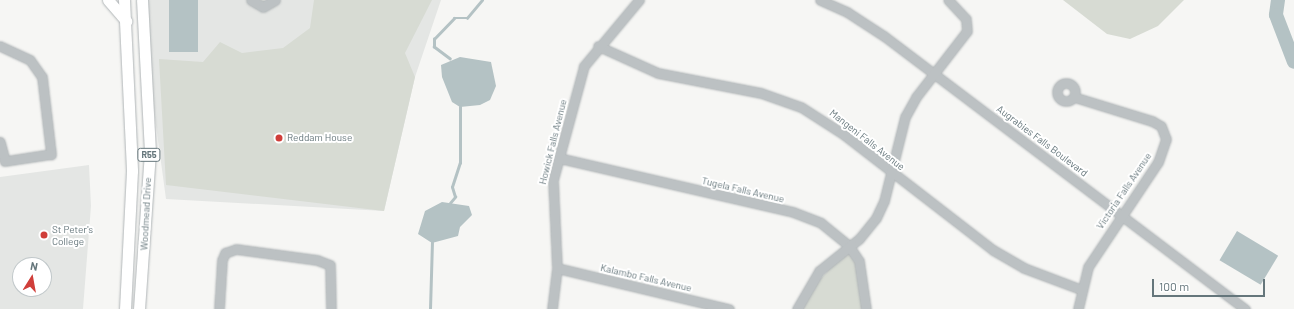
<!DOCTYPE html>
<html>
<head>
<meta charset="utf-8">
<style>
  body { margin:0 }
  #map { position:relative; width:1294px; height:309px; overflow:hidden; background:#f6f6f4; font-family:Barlow,sans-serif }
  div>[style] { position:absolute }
  .built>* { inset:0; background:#e4e6e4 }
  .green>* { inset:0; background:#d7dbd3 }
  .water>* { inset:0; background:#b4c2c4; transform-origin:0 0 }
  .stream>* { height:2.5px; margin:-1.25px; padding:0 1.25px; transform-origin:1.25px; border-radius:1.25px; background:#b4c2c4 }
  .river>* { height:14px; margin:-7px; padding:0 7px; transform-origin:7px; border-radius:7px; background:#b4c2c4 }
  .roads { filter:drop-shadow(0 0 1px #b0b5b7) drop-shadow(0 0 1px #b0b5b7) }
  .minor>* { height:9px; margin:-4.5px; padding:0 4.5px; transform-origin:4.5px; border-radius:4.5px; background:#bcc1c3 }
  .minor>.ring { margin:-4.5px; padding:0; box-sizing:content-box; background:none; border:9px solid #bcc1c3; border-radius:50% }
  .major>* { height:11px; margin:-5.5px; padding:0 5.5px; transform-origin:5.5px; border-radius:5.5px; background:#fff }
  .dots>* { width:11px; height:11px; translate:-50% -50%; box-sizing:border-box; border:2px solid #fff; border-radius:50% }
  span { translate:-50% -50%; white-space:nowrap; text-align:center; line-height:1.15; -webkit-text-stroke:4px #fff; paint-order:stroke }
  .shield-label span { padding:1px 3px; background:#fff; border:1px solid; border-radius:3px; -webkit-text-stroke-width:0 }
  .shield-label { font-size:9px; color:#65767b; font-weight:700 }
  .poi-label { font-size:10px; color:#65767b }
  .left { translate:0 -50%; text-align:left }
  .street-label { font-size:10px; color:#65767b }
  .north { position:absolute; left:12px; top:257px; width:40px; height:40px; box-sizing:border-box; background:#fff; border:1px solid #c1c8ca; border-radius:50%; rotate:11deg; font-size:11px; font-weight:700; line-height:16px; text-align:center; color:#65767b }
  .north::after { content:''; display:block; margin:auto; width:14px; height:18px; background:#d03e3a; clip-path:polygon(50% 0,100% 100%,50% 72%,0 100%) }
  .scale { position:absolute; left:1152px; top:279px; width:113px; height:18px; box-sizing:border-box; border:2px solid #65767b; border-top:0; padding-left:5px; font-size:12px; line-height:14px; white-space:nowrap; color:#65767b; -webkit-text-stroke:3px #fff; paint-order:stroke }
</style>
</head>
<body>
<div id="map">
  <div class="built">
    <i style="clip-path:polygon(139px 0,441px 0,415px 77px,384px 211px,166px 199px)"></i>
    <i style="clip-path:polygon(evenodd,89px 165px,91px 206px,83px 309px,0 309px,0 177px,89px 165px,20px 265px,44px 265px,44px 289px,20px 289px,20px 265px)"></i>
  </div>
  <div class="green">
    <i style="clip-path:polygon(314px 0,432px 0,405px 53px,415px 77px,384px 211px,166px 185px,159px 59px,203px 62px,220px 42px,242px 53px,283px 48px,310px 28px)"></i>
    <i style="clip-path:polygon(1063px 0,1184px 0,1158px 26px,1130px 39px,1107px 34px)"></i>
    <i style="clip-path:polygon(848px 248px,858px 262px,864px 309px,801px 309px,805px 296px)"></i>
  </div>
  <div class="water">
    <i style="left:169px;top:0;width:29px;height:52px"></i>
    <i style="clip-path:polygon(460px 57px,491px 62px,496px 86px,490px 100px,480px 105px,460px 107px,452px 102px,442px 77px,441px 65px)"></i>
    <i style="clip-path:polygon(442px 202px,469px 206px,472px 215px,460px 227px,458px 236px,432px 243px,418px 234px,425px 211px)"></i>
    <i style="left:1237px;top:231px;width:48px;height:34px;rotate:31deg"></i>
  </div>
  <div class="stream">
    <i style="left:450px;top:59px;width:20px;rotate:-143deg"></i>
    <i style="left:434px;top:47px;width:8px;rotate:-90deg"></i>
    <i style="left:434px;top:39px;width:29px;rotate:-46deg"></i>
    <i style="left:454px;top:18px;width:13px"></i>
    <i style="left:467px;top:18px;width:23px;rotate:-50deg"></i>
    <i style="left:450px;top:203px;width:8px;rotate:-50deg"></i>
    <i style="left:455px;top:197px;width:10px;rotate:-107deg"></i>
    <i style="left:452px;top:187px;width:25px;rotate:-72deg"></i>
    <i style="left:460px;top:163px;width:56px;rotate:-90deg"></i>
    <i style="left:430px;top:309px;width:66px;rotate:-88.3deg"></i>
  </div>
  <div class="river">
    <i style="left:1278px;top:0;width:15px;rotate:98deg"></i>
    <i style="left:1276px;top:15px;width:50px;rotate:69deg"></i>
  </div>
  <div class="roads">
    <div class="minor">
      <i style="left:251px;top:0;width:14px;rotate:30deg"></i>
      <i style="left:263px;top:7px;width:14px;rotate:-30deg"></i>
      <i style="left:820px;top:0;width:30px;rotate:24deg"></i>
      <i style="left:847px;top:12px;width:44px;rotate:33deg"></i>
      <i style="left:884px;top:36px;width:453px;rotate:37.1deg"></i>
      <i style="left:0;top:46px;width:33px;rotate:25deg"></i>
      <i style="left:30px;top:60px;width:21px;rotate:55deg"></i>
      <i style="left:42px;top:77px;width:78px;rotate:83.3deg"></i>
      <i style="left:51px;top:154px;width:47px;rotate:171.3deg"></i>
      <i style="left:5px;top:161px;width:20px;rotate:-105deg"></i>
      <i style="left:598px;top:46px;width:66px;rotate:24.2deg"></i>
      <i style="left:658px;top:73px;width:105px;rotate:11deg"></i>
      <i style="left:761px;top:93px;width:42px;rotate:19.3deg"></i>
      <i style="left:801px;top:107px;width:50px;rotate:32.7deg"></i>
      <i style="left:843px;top:134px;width:190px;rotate:37.7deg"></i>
      <i style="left:993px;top:250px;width:36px;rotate:30deg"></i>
      <i style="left:1024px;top:268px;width:60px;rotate:20.6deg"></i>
      <i class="ring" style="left:1057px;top:83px;width:9px;height:9px"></i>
      <i style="left:1074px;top:97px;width:82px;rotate:17.1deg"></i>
      <i style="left:1152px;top:121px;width:10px;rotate:29deg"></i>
      <i style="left:1161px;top:126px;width:14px;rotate:69deg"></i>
      <i style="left:1166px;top:139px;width:24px;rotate:109deg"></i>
      <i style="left:1158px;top:162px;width:126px;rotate:123.7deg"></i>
      <i style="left:1088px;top:267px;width:43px;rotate:103.4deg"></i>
      <i style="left:559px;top:158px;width:240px;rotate:13deg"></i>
      <i style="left:793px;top:212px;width:30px;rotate:21deg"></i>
      <i style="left:821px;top:223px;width:36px;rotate:39deg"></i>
      <i style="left:849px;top:246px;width:18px;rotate:56deg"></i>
      <i style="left:859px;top:261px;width:49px;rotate:81.7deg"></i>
      <i style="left:557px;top:268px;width:177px;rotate:13.4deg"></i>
      <i style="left:219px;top:309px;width:49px;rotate:-86.5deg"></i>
      <i style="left:222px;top:260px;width:8px;rotate:-67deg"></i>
      <i style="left:225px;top:253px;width:12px;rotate:-20deg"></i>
      <i style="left:236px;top:249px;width:82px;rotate:7.7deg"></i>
      <i style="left:317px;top:260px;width:14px;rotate:21deg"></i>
      <i style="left:330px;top:265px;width:44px;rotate:88.7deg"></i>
      <i style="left:552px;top:309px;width:41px;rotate:-83deg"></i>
      <i style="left:557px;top:268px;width:88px;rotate:-92.6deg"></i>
      <i style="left:553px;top:180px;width:118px;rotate:-74.8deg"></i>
      <i style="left:584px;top:66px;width:86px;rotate:-50.2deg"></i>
      <i style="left:797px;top:309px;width:44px;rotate:-59.9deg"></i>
      <i style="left:819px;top:271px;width:51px;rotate:-38.7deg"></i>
      <i style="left:859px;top:239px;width:27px;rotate:-51deg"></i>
      <i style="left:876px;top:218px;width:19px;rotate:-65deg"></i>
      <i style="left:884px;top:201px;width:87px;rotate:-76deg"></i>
      <i style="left:905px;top:117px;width:23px;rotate:-61deg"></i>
      <i style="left:916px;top:97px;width:83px;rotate:-52.3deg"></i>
      <i style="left:967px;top:31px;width:12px;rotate:-95deg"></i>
      <i style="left:966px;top:19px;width:26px;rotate:-133deg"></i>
    </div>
    <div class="major">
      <i style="left:108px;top:0;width:28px;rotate:49deg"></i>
      <i style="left:124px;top:0;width:171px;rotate:87.3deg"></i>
      <i style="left:132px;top:171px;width:138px;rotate:92.9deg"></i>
      <i style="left:139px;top:309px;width:157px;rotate:-86deg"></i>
      <i style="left:150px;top:152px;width:152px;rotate:-93deg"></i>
    </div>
  </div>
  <div class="dots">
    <i style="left:279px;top:138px;background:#d03e3a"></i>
    <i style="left:44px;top:235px;background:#d03e3a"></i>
  </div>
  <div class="shield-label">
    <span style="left:149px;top:155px">R55</span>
  </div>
  <div class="poi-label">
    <span class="left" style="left:287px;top:138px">Reddam House</span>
    <span class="left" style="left:52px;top:235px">St Peter's<br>College</span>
  </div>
  <div class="street-label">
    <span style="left:867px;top:140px;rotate:38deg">Mangeni Falls Avenue</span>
    <span style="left:1042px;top:141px;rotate:37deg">Augrabies Falls Boulevard</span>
    <span style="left:553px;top:142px;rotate:-76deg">Howick Falls Avenue</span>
    <span style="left:743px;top:190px;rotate:13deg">Tugela Falls Avenue</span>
    <span style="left:1124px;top:191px;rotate:-56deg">Victoria Falls Avenue</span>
    <span style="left:146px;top:214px;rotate:-87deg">Woodmead Drive</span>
    <span style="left:646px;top:278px;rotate:13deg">Kalambo Falls Avenue</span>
  </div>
  <div class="north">N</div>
  <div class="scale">100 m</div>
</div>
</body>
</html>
